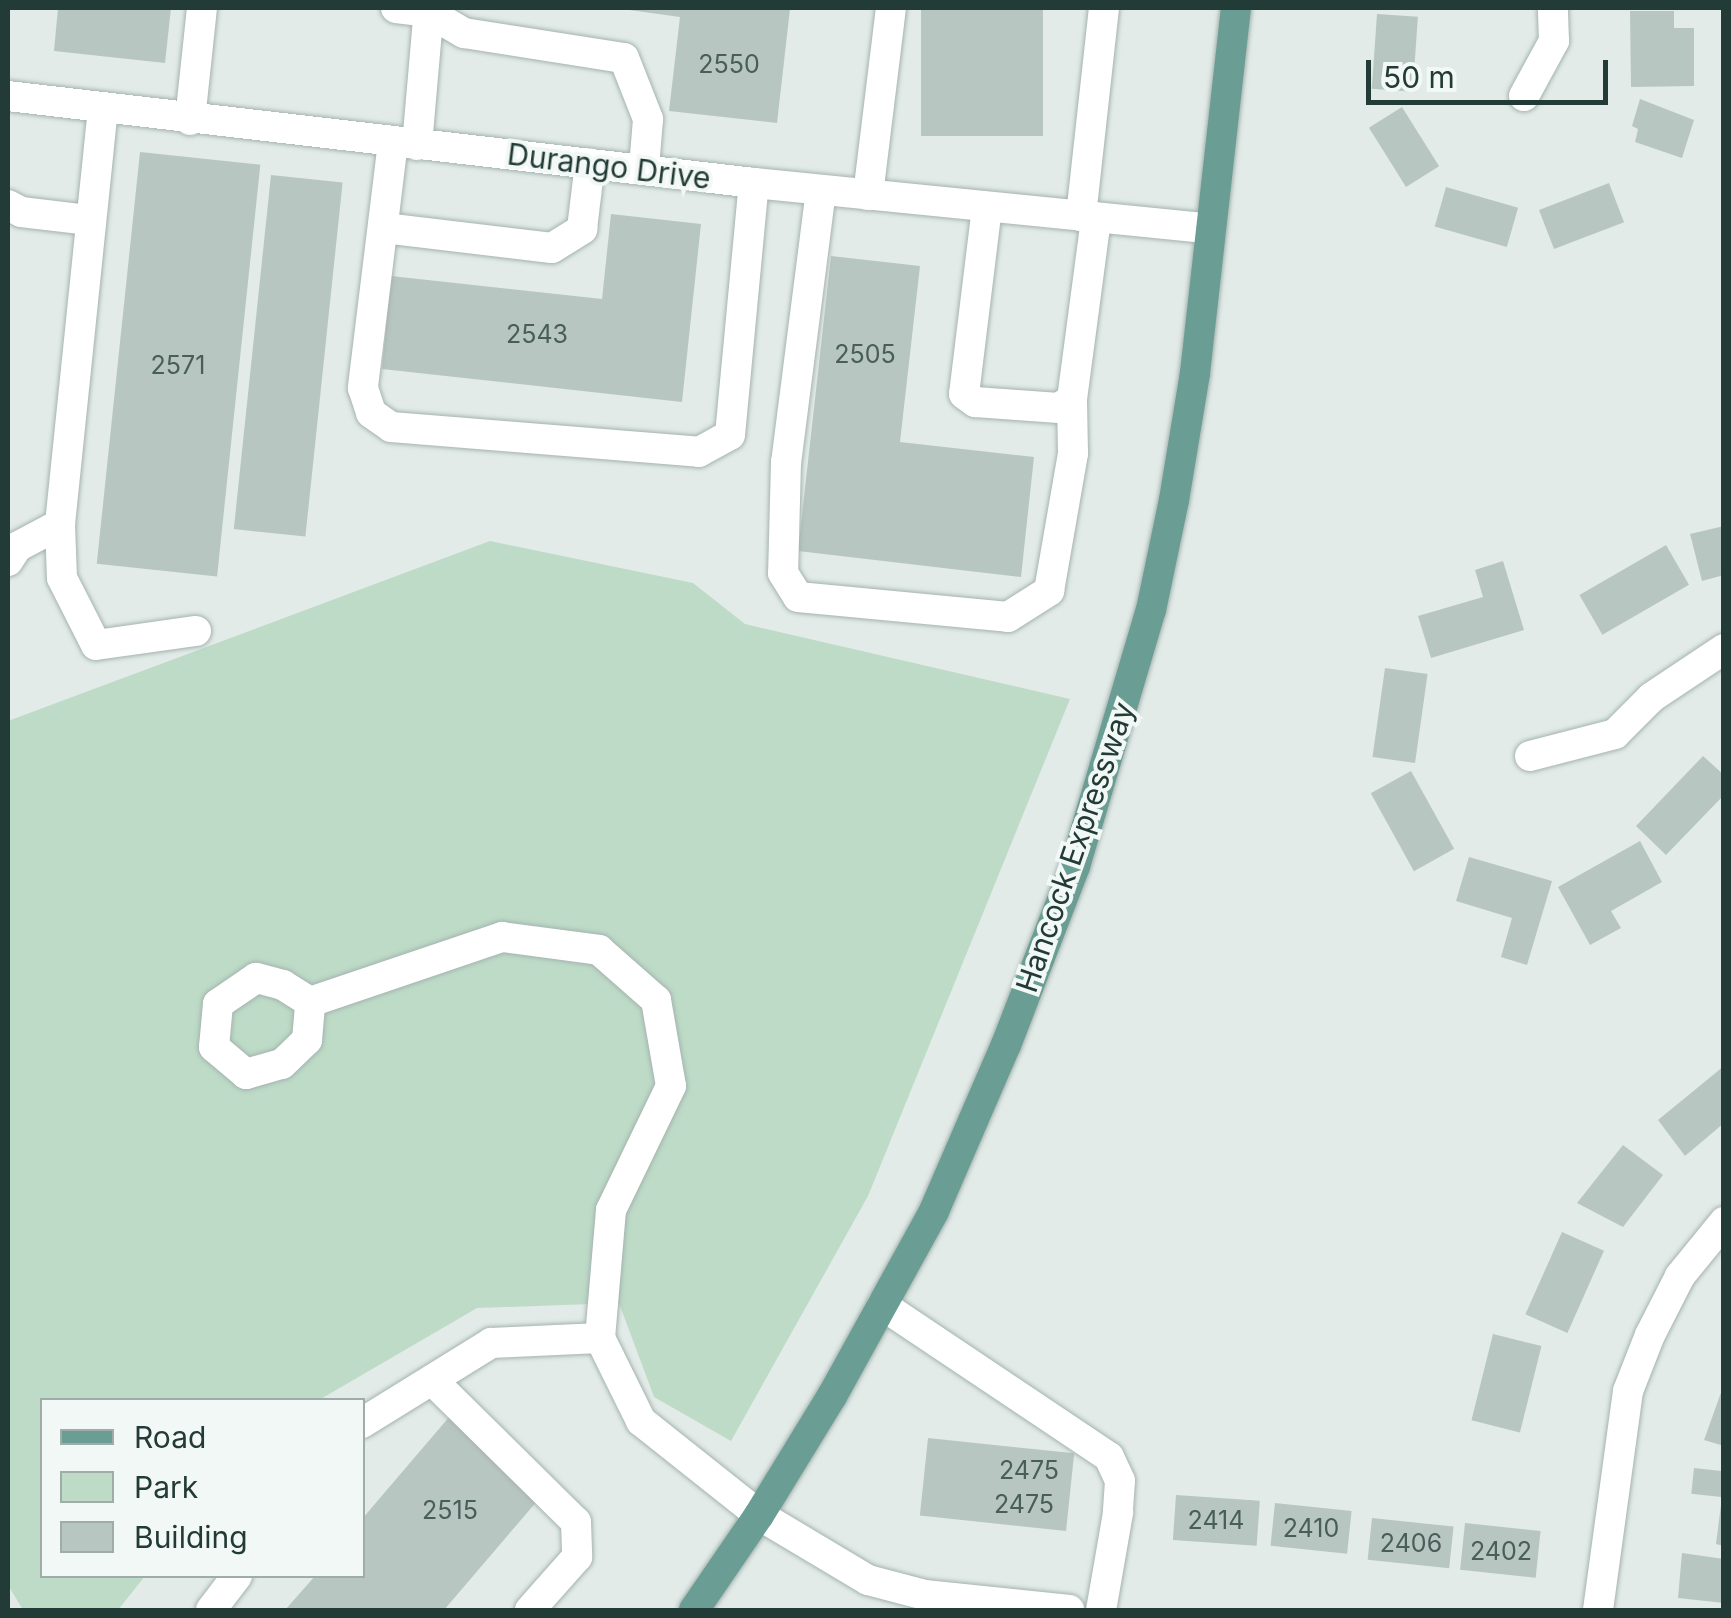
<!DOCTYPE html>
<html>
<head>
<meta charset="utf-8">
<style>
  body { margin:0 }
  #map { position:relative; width:1731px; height:1618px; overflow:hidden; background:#e2ebe8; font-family:Inter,sans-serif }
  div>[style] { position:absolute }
  .green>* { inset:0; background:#bddbc7 }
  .building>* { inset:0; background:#b8c6c1; transform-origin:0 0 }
  .roads { filter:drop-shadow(0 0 2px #a5b3af) drop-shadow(0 0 2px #a5b3af) }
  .minor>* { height:30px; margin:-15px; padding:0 15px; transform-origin:15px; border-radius:15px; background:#fff }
  .major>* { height:30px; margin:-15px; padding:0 15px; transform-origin:15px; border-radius:15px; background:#6a9d93 }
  span { translate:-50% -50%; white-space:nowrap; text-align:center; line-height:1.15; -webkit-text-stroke:8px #f2f8f5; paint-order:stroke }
  .number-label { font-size:25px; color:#485e59 }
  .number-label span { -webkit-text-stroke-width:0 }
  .street-label { font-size:30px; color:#233b36 }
  .frame { position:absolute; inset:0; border:10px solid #233b36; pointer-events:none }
  .legend { position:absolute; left:40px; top:1398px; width:325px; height:180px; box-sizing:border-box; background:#f2f8f5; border:2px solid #9faca9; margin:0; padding:12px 18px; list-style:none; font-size:30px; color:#233b36 }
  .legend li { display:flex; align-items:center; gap:20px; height:50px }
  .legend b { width:50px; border:2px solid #9faca9 }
  .scale { position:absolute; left:1366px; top:60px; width:242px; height:45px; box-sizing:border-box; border:5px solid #233b36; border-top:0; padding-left:12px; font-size:30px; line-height:35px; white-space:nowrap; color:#233b36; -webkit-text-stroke:8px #f2f8f5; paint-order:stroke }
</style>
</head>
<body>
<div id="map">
  <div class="green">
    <i style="clip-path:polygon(490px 541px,693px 583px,745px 624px,1070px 699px,868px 1196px,731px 1441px,654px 1397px,619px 1303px,477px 1308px,319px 1400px,42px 1400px,42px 1576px,145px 1576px,118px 1610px,23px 1610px,8px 1585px,8px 721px)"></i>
  </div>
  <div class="building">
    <i style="clip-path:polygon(58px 8px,171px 8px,165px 63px,54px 51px)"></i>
    <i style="clip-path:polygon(615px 8px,790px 9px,777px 123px,669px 111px,680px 17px)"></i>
    <i style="left:921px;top:8px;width:122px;height:128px"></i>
    <i style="clip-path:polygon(1630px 11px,1674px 11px,1674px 28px,1694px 28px,1694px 86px,1631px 87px)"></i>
    <i style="left:1377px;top:14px;width:41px;height:75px;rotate:4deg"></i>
    <i style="clip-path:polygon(1640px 99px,1694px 120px,1682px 158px,1635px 142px,1638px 129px,1632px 126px)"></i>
    <i style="left:1402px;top:107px;width:70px;height:39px;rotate:58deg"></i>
    <i style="left:140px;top:152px;width:121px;height:414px;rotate:6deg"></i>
    <i style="left:271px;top:175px;width:72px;height:356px;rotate:6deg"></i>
    <i style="left:1609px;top:183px;width:42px;height:75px;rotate:69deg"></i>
    <i style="left:1446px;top:187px;width:75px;height:41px;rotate:16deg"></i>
    <i style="clip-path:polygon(611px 214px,701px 224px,682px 402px,382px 369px,391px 276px,602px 299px)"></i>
    <i style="clip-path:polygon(831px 256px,920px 266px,900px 442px,1034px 457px,1021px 577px,798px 551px)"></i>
    <i style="clip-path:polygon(1724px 526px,1724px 575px,1702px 581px,1690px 534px)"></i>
    <i style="left:1666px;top:545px;width:46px;height:100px;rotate:60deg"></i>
    <i style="clip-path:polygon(1503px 561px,1524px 630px,1431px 658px,1418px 616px,1483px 597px,1475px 570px)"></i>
    <i style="left:1385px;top:668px;width:43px;height:90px;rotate:8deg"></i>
    <i style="clip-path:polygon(1703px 756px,1724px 775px,1724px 795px,1666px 855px,1636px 826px)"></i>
    <i style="left:1411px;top:771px;width:89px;height:46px;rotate:61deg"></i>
    <i style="clip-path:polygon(1640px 841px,1662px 882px,1611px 911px,1621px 928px,1590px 945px,1558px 887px)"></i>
    <i style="clip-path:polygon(1469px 857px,1552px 881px,1527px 965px,1501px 957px,1512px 918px,1456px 901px)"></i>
    <i style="clip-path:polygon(1724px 1066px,1724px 1123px,1685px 1156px,1658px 1120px)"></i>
    <i style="clip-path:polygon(1623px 1145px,1663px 1175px,1623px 1227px,1577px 1203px)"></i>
    <i style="left:1562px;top:1232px;width:46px;height:90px;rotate:24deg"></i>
    <i style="left:1493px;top:1334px;width:50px;height:89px;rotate:14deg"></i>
    <i style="clip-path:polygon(1723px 1387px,1724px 1388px,1724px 1446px,1704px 1440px)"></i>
    <i style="clip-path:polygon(450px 1416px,538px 1500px,444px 1610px,285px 1610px,315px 1576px,362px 1576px,362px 1519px)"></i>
    <i style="left:928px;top:1438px;width:147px;height:78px;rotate:6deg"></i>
    <i style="left:1694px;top:1468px;width:30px;height:26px;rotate:6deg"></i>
    <i style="left:1176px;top:1495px;width:84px;height:45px;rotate:4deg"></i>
    <i style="left:1275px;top:1503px;width:77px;height:43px;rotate:6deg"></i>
    <i style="clip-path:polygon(1721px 1505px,1724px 1506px,1724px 1546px,1716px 1544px)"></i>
    <i style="left:1372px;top:1518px;width:82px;height:42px;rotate:6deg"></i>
    <i style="left:1465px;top:1523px;width:76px;height:47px;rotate:6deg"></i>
    <i style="clip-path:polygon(1682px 1553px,1724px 1559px,1724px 1603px,1678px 1598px)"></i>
  </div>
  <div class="roads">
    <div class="minor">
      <i style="left:396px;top:8px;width:32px;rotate:7deg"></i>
      <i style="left:428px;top:12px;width:42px;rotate:30.3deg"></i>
      <i style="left:464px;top:33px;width:162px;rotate:8.9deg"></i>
      <i style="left:624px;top:58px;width:66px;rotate:68.5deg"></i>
      <i style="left:648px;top:119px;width:49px;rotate:94.7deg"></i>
      <i style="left:8px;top:96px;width:751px;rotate:6.65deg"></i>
      <i style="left:754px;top:183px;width:459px;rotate:5.7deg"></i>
      <i style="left:1524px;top:96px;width:63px;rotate:-61.4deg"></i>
      <i style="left:1554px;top:41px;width:33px;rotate:-92deg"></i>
      <i style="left:190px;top:120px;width:113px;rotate:-83.9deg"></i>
      <i style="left:393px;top:142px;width:248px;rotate:97deg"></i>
      <i style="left:363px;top:388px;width:26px;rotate:72deg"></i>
      <i style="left:371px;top:413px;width:24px;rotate:35deg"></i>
      <i style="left:391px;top:427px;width:309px;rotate:4.6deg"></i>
      <i style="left:699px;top:452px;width:35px;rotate:-29deg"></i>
      <i style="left:730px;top:435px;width:253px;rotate:-84.6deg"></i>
      <i style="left:417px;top:145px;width:138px;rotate:-85deg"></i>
      <i style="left:821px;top:190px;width:274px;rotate:97.3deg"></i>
      <i style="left:786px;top:462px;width:111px;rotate:91.5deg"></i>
      <i style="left:783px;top:573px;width:28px;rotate:58deg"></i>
      <i style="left:798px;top:597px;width:211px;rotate:5.4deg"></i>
      <i style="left:1008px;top:617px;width:49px;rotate:-32.4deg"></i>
      <i style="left:1049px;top:591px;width:140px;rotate:-80.1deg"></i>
      <i style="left:1073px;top:453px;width:54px;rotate:-91.1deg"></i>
      <i style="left:868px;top:195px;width:188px;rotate:-83deg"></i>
      <i style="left:8px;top:205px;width:15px;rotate:28deg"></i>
      <i style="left:21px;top:212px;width:67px;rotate:6.8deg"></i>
      <i style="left:987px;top:207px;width:188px;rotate:97deg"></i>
      <i style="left:964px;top:394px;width:14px;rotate:36deg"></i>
      <i style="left:975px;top:402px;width:84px;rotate:4.1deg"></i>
      <i style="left:1059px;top:408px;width:16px;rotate:-35deg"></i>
      <i style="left:1072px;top:399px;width:183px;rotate:-82.4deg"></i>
      <i style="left:1081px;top:216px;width:209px;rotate:-83.7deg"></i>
      <i style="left:384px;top:228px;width:169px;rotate:6.8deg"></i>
      <i style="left:552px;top:248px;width:36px;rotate:-32deg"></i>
      <i style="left:582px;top:229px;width:66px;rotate:-83.1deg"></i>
      <i style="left:60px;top:524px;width:54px;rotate:87.9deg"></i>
      <i style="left:62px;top:578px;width:75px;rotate:63.1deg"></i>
      <i style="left:96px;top:645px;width:101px;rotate:-8deg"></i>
      <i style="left:8px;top:561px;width:17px;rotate:-57deg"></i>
      <i style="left:17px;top:547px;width:49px;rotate:-28.1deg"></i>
      <i style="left:60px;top:524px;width:416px;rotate:-84.1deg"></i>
      <i style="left:1530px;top:756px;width:88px;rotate:-14.5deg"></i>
      <i style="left:1615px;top:734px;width:52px;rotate:-45deg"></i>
      <i style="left:1652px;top:697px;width:87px;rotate:-33.7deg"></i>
      <i style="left:310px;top:1002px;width:32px;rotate:-148deg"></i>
      <i style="left:283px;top:985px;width:28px;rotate:-165deg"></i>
      <i style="left:256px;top:978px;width:46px;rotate:145.6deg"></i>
      <i style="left:218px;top:1004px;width:43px;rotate:95.3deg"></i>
      <i style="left:214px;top:1047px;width:42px;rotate:40.2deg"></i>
      <i style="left:246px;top:1074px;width:37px;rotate:-16deg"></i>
      <i style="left:282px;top:1064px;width:35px;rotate:-44deg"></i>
      <i style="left:307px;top:1040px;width:38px;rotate:-85deg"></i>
      <i style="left:310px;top:1002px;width:203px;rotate:-18.7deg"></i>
      <i style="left:502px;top:937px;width:98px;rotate:7.6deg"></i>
      <i style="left:599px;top:950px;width:76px;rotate:41.3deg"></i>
      <i style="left:656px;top:1000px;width:87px;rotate:80.1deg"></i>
      <i style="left:671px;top:1086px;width:138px;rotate:115.8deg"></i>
      <i style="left:611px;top:1210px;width:128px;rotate:94.9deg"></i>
      <i style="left:600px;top:1338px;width:93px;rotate:63.7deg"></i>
      <i style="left:641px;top:1421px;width:151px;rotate:38.5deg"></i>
      <i style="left:759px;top:1515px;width:127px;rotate:30.8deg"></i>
      <i style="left:868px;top:1580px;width:59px;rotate:14.7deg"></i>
      <i style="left:925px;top:1595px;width:145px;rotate:5.9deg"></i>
      <i style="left:882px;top:1305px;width:273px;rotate:33.8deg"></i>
      <i style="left:1109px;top:1457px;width:26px;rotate:65deg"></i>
      <i style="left:1120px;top:1481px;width:32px;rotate:94deg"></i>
      <i style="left:1118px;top:1513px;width:98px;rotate:99.9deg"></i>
      <i style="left:432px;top:1380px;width:202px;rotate:44.6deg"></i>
      <i style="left:576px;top:1522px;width:35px;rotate:88deg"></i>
      <i style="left:577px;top:1557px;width:71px;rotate:131.6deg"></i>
      <i style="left:362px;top:1423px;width:152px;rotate:-31.8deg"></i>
      <i style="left:491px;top:1343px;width:109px;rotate:-2.6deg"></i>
      <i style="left:211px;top:1610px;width:43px;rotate:-52.6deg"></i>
      <i style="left:1598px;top:1610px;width:221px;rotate:-82.2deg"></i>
      <i style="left:1628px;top:1391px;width:60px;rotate:-68.6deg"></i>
      <i style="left:1650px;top:1335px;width:66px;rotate:-63deg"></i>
      <i style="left:1680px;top:1276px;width:70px;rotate:-50.8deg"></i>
    </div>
    <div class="major">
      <i style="left:694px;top:1610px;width:115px;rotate:-55.6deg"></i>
      <i style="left:759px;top:1515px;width:140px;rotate:-58.5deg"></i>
      <i style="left:832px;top:1396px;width:211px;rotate:-61.1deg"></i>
      <i style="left:934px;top:1211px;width:181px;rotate:-66.6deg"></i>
      <i style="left:1006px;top:1045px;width:192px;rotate:-68.9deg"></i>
      <i style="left:1075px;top:866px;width:267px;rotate:-73.5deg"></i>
      <i style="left:1151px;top:610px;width:112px;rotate:-78.2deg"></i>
      <i style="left:1174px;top:500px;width:129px;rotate:-80.6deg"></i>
      <i style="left:1195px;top:373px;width:367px;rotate:-83.6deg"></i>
    </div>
  </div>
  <div class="number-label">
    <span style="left:729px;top:64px">2550</span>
    <span style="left:537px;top:334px">2543</span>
    <span style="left:865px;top:354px">2505</span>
    <span style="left:178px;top:365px">2571</span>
    <span style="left:1029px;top:1470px">2475</span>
    <span style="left:1024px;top:1504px">2475</span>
    <span style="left:450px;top:1510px">2515</span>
    <span style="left:1216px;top:1520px">2414</span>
    <span style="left:1311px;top:1528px">2410</span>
    <span style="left:1411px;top:1543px">2406</span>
    <span style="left:1501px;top:1551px">2402</span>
  </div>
  <div class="street-label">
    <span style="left:609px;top:166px;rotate:7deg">Durango Drive</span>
    <span style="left:1075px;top:847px;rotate:-71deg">Hancock Expressway</span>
  </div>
  <div class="frame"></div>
  <ul class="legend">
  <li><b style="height:12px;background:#6a9d93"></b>Road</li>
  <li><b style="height:28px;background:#bddbc7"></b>Park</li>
  <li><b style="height:28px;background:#b8c6c1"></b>Building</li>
  </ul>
  <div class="scale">50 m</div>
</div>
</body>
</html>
